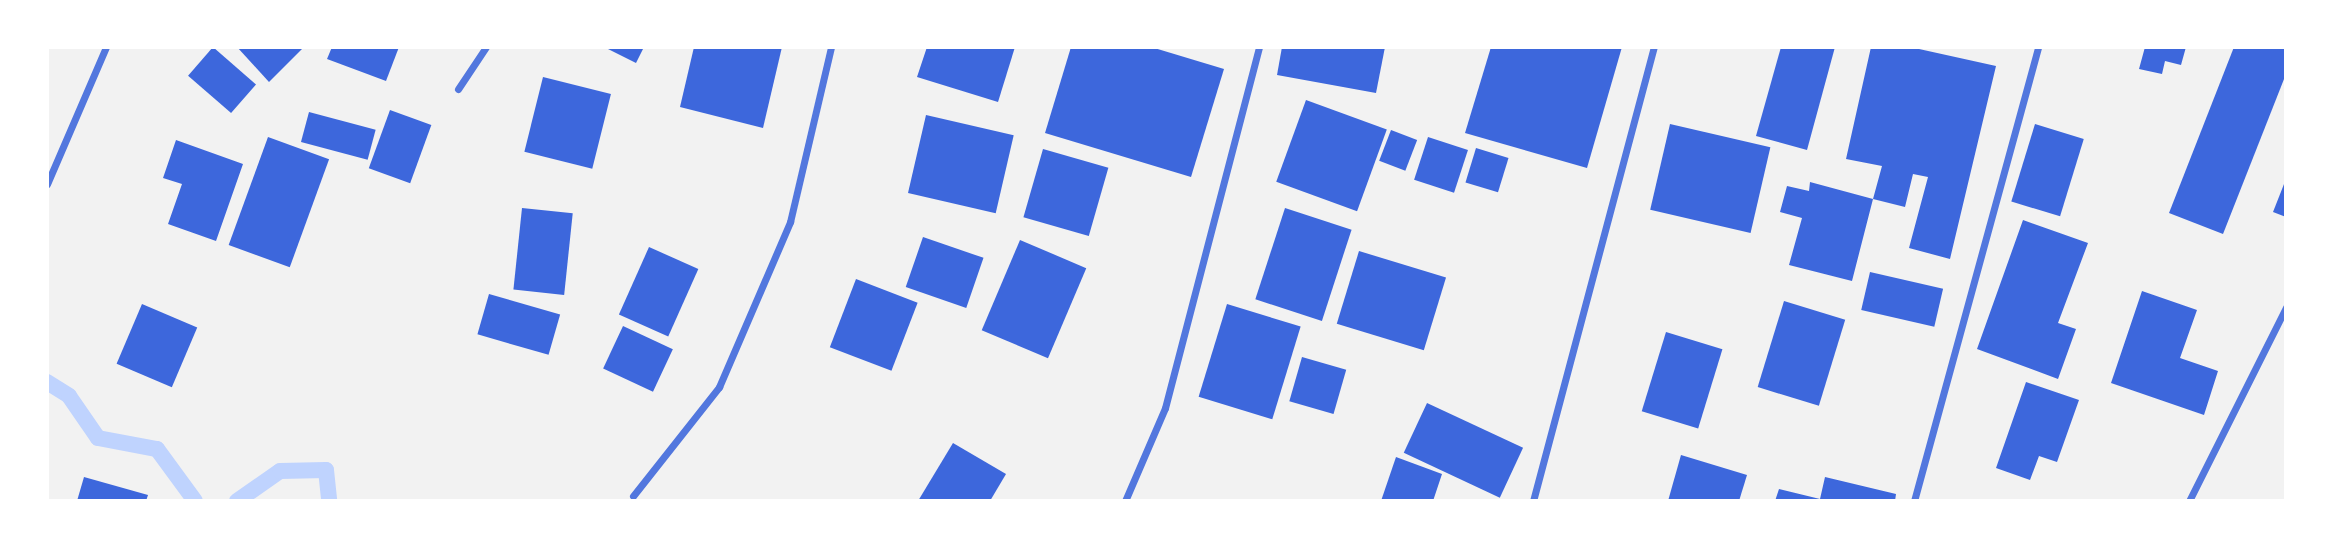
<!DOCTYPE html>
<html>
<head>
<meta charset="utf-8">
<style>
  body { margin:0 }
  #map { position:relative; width:2333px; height:548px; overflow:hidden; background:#f2f2f2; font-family:Ubuntu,sans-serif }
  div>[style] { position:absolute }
  .stream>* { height:16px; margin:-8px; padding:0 8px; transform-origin:8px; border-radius:8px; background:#bfd3fe }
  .building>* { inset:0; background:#3d67dc; transform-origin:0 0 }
  .minor>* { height:7px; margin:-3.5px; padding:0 3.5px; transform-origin:3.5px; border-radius:3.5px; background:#5277de }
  span { translate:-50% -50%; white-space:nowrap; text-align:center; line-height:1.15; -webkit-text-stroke:7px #fff; paint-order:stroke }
  .frame { position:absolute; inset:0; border:49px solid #fff; pointer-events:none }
</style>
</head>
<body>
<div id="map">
  <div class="stream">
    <i style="left:47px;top:382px;width:26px;rotate:32deg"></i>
    <i style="left:69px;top:396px;width:51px;rotate:55.4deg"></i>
    <i style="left:98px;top:438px;width:60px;rotate:10.6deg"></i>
    <i style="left:157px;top:449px;width:64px;rotate:53.8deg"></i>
    <i style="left:237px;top:501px;width:52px;rotate:-34.9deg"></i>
    <i style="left:280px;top:471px;width:46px;rotate:-1.2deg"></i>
    <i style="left:326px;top:470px;width:31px;rotate:84deg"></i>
  </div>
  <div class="building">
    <i style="left:213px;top:47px;width:57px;height:38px;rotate:41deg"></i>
    <i style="clip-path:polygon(237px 47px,304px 47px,269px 82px)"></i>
    <i style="clip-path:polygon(332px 47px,399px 47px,386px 81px,327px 59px)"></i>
    <i style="clip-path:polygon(604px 47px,644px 47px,636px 63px)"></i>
    <i style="clip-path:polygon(694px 47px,782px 47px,763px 128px,680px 107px)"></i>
    <i style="clip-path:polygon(927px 47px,1015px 47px,998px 102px,917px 77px)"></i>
    <i style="clip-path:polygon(1071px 47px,1151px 47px,1224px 69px,1191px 177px,1045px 133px)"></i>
    <i style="clip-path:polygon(1282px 47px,1385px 47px,1376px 93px,1277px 75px)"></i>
    <i style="clip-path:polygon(1491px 47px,1622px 47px,1587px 168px,1465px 133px)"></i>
    <i style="clip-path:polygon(1781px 47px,1835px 47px,1807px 150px,1756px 136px)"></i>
    <i style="clip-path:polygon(1871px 47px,1910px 47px,1996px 66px,1950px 259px,1909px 248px,1928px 177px,1913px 174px,1905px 207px,1873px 199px,1852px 281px,1789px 265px,1802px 218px,1780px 212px,1787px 186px,1809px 191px,1810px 182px,1873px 199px,1882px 166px,1846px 159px)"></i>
    <i style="clip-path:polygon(2145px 47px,2186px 47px,2181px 65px,2165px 61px,2162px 74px,2139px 69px)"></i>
    <i style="clip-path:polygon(2234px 47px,2286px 47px,2286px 74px,2223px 234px,2169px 213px)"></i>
    <i style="left:543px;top:77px;width:70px;height:77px;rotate:14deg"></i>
    <i style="left:1306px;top:100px;width:86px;height:87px;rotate:20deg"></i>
    <i style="left:390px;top:110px;width:44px;height:62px;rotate:20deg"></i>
    <i style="left:309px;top:112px;width:69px;height:31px;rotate:15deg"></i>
    <i style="left:926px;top:115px;width:90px;height:80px;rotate:13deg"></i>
    <i style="left:1670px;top:124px;width:103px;height:88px;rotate:13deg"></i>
    <i style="left:2035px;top:124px;width:51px;height:81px;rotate:17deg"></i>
    <i style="left:1391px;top:130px;width:28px;height:33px;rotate:21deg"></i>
    <i style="left:268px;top:137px;width:65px;height:115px;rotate:20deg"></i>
    <i style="left:1428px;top:137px;width:42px;height:45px;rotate:18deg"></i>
    <i style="clip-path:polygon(176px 140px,243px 164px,216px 241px,168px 224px,182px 184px,163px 178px)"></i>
    <i style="left:1476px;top:148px;width:34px;height:36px;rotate:17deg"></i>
    <i style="left:1043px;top:149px;width:68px;height:71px;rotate:16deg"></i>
    <i style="clip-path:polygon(2286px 179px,2286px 217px,2273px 212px)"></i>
    <i style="left:522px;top:208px;width:51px;height:82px;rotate:6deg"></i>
    <i style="left:1285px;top:208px;width:70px;height:96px;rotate:18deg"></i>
    <i style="clip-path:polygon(2023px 220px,2088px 243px,2058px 323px,2076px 329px,2058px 379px,1977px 349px)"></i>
    <i style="left:923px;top:237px;width:64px;height:53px;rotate:19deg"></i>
    <i style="left:1020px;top:240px;width:72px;height:98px;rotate:23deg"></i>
    <i style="left:649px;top:247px;width:54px;height:74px;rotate:24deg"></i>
    <i style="left:1359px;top:251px;width:91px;height:76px;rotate:17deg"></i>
    <i style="left:1870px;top:272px;width:75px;height:39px;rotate:13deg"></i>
    <i style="left:856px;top:279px;width:66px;height:73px;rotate:21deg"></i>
    <i style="clip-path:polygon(2142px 291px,2197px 310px,2180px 358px,2218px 371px,2204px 415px,2111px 383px)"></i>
    <i style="left:489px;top:294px;width:74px;height:42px;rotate:16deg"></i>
    <i style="left:1784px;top:301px;width:64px;height:90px;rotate:17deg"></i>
    <i style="left:142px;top:304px;width:60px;height:65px;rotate:23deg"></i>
    <i style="left:1227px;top:304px;width:77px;height:97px;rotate:17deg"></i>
    <i style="left:623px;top:326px;width:55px;height:47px;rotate:25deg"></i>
    <i style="left:1666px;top:332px;width:59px;height:83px;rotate:17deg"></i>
    <i style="left:1302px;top:357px;width:46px;height:46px;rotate:16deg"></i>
    <i style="clip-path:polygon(2026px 382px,2079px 400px,2057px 462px,2039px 456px,2030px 480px,1996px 468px)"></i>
    <i style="left:1427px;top:403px;width:106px;height:55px;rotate:25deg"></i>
    <i style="clip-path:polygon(953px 443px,1006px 474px,990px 501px,918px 501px)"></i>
    <i style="clip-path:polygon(1681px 455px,1747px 475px,1739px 501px,1668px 501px)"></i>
    <i style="clip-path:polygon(1396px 457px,1442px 474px,1433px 501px,1381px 501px)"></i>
    <i style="clip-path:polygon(84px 477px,148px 495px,146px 501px,77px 501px)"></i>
    <i style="clip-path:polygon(1825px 477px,1896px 494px,1895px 501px,1775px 501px,1779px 489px,1820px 499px)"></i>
  </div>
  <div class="minor">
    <i style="left:458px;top:89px;width:50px;rotate:-56.3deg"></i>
    <i style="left:47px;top:184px;width:149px;rotate:-66.7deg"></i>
    <i style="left:633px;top:496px;width:139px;rotate:-51.7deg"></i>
    <i style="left:719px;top:387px;width:180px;rotate:-66.7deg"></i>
    <i style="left:790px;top:222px;width:180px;rotate:-76.8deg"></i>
    <i style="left:1125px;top:501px;width:101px;rotate:-66.7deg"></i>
    <i style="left:1165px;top:408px;width:373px;rotate:-75.4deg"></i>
    <i style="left:1533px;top:501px;width:470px;rotate:-75.1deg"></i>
    <i style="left:1914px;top:501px;width:471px;rotate:-74.7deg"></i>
    <i style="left:2189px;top:501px;width:217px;rotate:-63.4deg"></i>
  </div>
  <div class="frame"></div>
</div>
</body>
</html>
